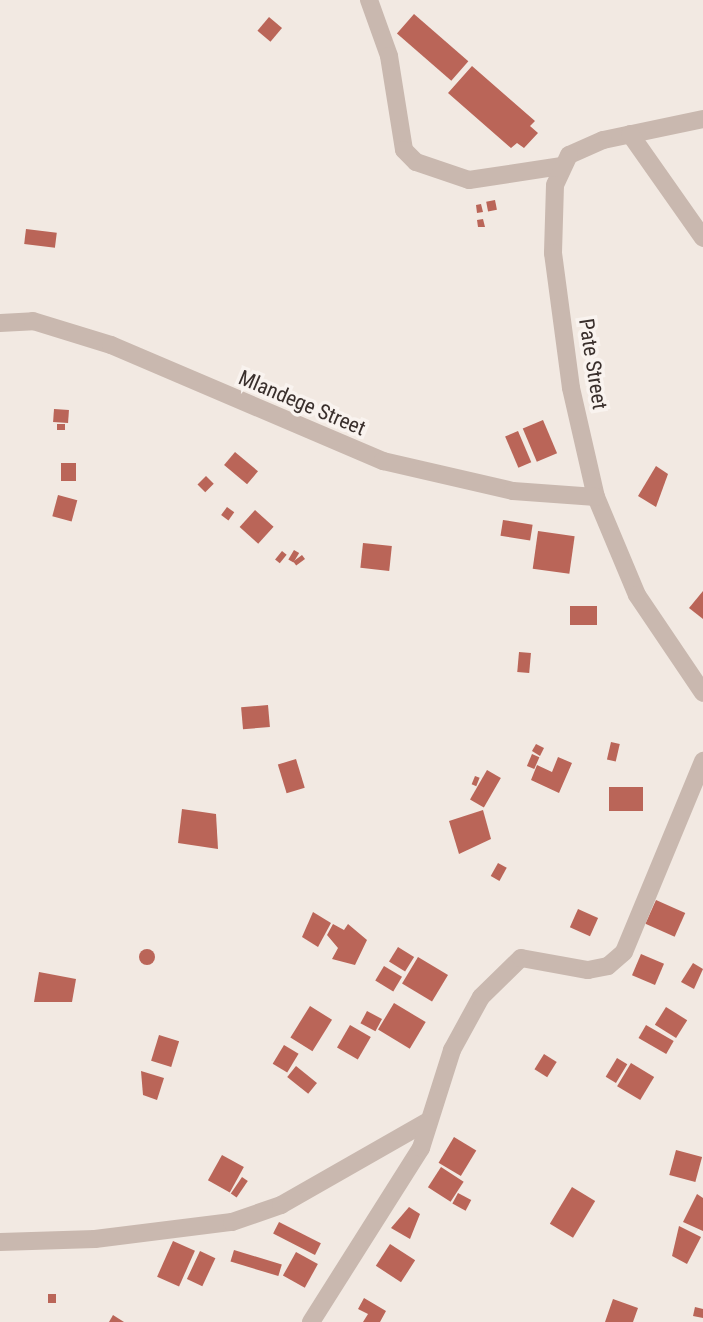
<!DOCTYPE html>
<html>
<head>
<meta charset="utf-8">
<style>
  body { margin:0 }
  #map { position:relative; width:703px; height:1322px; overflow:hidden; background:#f2e9e2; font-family:"Roboto Condensed",sans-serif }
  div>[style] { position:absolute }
  .building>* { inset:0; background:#ba6558; transform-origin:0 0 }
  .round { border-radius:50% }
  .minor>* { height:18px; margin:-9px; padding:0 9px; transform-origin:9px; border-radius:9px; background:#c9b8af }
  span { translate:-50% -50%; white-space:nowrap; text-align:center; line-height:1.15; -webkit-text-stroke:7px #f9f3ef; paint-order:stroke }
  .street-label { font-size:21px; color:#392f2c }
</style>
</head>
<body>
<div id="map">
  <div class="building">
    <i style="left:414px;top:14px;width:72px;height:26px;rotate:41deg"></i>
    <i style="left:269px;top:17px;width:17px;height:18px;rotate:40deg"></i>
    <i style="clip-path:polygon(472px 66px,535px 121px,530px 126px,538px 133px,524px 148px,517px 143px,511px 148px,448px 93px)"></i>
    <i style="left:495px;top:200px;width:10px;height:9px;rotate:79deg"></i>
    <i style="clip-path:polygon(481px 204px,483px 212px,477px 213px,476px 205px)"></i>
    <i style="clip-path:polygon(483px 219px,485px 227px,478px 227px,477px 220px)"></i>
    <i style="left:26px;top:229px;width:31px;height:15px;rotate:7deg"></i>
    <i style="left:54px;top:409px;width:15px;height:13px;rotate:4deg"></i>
    <i style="left:543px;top:420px;width:36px;height:22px;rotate:67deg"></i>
    <i style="left:57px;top:424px;width:8px;height:6px"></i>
    <i style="left:518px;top:431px;width:34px;height:14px;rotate:67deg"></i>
    <i style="left:235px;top:452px;width:30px;height:17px;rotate:40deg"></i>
    <i style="left:61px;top:463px;width:15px;height:18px"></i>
    <i style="clip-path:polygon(656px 466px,668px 474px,656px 507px,638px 496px)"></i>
    <i style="left:206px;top:476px;width:11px;height:12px;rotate:45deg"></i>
    <i style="left:58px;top:495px;width:20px;height:22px;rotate:15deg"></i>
    <i style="left:227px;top:507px;width:9px;height:10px;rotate:36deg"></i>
    <i style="left:255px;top:510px;width:25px;height:23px;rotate:42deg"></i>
    <i style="left:503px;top:520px;width:30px;height:16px;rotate:9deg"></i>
    <i style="left:538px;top:531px;width:37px;height:38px;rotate:8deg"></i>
    <i style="left:363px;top:543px;width:29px;height:25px;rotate:6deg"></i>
    <i style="left:294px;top:550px;width:6px;height:11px;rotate:31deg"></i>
    <i style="left:282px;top:551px;width:6px;height:11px;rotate:39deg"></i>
    <i style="left:302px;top:555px;width:5px;height:11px;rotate:53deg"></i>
    <i style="clip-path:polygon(703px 591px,703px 619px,689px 608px)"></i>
    <i style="left:597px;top:606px;width:19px;height:27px;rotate:90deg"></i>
    <i style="left:519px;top:652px;width:12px;height:20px;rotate:5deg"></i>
    <i style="left:268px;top:705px;width:22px;height:27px;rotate:85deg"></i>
    <i style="left:611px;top:742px;width:9px;height:18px;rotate:13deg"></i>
    <i style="clip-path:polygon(536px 744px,544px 748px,540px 756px,532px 751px)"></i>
    <i style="left:532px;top:754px;width:8px;height:13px;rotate:23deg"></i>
    <i style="clip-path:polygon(558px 757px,572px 763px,559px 793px,531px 780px,537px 765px,552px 772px)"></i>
    <i style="left:296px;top:759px;width:30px;height:19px;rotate:73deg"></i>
    <i style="left:487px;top:770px;width:16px;height:34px;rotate:30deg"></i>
    <i style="left:475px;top:776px;width:5px;height:9px;rotate:22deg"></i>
    <i style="left:609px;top:787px;width:34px;height:24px"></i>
    <i style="clip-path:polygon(182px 809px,216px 814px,218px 849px,178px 843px)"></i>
    <i style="clip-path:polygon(483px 810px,491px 839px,459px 854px,449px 821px)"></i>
    <i style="left:498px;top:863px;width:10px;height:15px;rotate:29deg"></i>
    <i style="left:656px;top:900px;width:32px;height:26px;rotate:24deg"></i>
    <i style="left:578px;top:909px;width:22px;height:20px;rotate:24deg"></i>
    <i style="clip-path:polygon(313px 912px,331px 923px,318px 947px,302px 937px)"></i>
    <i style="clip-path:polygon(333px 924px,344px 930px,348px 924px,367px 940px,355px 965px,332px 959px,338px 948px,327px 935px)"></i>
    <i style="left:398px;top:947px;width:19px;height:17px;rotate:32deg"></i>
    <i class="round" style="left:139px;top:949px;width:16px;height:16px"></i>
    <i style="left:641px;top:954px;width:25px;height:23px;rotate:23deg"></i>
    <i style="left:418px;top:957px;width:35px;height:31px;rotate:31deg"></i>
    <i style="clip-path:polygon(693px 963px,703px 969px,694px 989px,681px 982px)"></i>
    <i style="left:384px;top:966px;width:21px;height:17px;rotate:31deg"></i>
    <i style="clip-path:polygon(39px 972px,76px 979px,72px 1002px,34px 1002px)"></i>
    <i style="left:394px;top:1003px;width:37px;height:31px;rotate:31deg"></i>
    <i style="left:310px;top:1006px;width:26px;height:37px;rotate:32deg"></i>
    <i style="left:666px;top:1007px;width:25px;height:21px;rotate:32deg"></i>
    <i style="left:367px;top:1011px;width:17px;height:14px;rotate:28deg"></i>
    <i style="left:350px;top:1025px;width:24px;height:26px;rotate:30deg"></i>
    <i style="left:646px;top:1025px;width:32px;height:15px;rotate:30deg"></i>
    <i style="left:159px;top:1035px;width:21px;height:27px;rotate:17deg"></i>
    <i style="left:284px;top:1045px;width:17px;height:22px;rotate:31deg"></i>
    <i style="left:544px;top:1054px;width:15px;height:18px;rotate:32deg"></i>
    <i style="left:617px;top:1058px;width:12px;height:22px;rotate:31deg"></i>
    <i style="left:631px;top:1063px;width:27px;height:27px;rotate:31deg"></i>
    <i style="left:296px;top:1066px;width:27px;height:14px;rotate:39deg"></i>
    <i style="clip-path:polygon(141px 1071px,164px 1078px,157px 1100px,143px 1095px)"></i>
    <i style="left:454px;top:1137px;width:26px;height:30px;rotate:31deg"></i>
    <i style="left:676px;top:1150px;width:27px;height:26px;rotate:15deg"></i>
    <i style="left:222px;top:1155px;width:25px;height:29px;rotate:29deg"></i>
    <i style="left:441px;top:1167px;width:27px;height:24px;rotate:33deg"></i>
    <i style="left:242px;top:1177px;width:7px;height:20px;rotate:34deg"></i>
    <i style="left:572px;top:1187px;width:27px;height:43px;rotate:31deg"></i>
    <i style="left:458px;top:1193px;width:15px;height:12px;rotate:28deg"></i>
    <i style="clip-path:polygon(697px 1194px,703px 1198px,703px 1231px,683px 1222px)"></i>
    <i style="clip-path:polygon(409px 1207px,420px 1214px,410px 1239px,391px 1228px)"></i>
    <i style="left:279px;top:1222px;width:47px;height:13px;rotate:27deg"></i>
    <i style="clip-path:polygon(679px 1226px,701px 1237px,687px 1264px,672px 1256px)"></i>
    <i style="left:173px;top:1241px;width:24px;height:39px;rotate:24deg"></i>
    <i style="left:390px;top:1244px;width:30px;height:26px;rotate:33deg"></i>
    <i style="left:234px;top:1250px;width:50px;height:12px;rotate:17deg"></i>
    <i style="left:200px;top:1251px;width:17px;height:31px;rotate:25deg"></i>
    <i style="left:296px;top:1252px;width:25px;height:27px;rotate:29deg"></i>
    <i style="left:48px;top:1294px;width:8px;height:9px"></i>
    <i style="clip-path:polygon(364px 1298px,386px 1311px,380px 1322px,363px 1322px,368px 1314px,358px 1309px)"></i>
    <i style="clip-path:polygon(613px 1299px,638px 1308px,633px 1322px,605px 1322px)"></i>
    <i style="clip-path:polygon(695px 1307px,703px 1309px,703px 1318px,693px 1316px)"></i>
    <i style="clip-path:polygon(113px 1315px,124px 1322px,109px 1322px)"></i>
  </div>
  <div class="minor">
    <i style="left:369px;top:0;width:59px;rotate:70.3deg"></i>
    <i style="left:389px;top:56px;width:95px;rotate:80.9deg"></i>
    <i style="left:404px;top:150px;width:17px;rotate:45deg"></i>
    <i style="left:416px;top:162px;width:56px;rotate:18.8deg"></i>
    <i style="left:469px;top:180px;width:94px;rotate:-8.6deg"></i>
    <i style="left:703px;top:119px;width:102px;rotate:168.1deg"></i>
    <i style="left:603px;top:140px;width:37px;rotate:156deg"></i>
    <i style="left:569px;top:155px;width:33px;rotate:115deg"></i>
    <i style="left:555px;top:185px;width:68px;rotate:91.7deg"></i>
    <i style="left:553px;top:253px;width:136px;rotate:82.4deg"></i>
    <i style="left:571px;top:388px;width:112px;rotate:77.1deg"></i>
    <i style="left:596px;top:497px;width:106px;rotate:67.3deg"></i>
    <i style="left:637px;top:595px;width:118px;rotate:56deg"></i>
    <i style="left:630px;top:134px;width:127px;rotate:54.9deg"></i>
    <i style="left:0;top:323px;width:33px;rotate:-3deg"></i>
    <i style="left:33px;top:321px;width:82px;rotate:17.1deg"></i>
    <i style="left:111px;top:345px;width:296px;rotate:23.1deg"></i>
    <i style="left:383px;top:461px;width:133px;rotate:13deg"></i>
    <i style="left:513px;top:491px;width:83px;rotate:4.1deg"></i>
    <i style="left:0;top:1242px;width:95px;rotate:-1.8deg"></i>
    <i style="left:95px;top:1239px;width:138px;rotate:-7.1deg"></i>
    <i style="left:232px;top:1222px;width:52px;rotate:-19.1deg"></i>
    <i style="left:281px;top:1205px;width:169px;rotate:-29.7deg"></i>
    <i style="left:311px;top:1322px;width:206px;rotate:-57.7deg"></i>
    <i style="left:421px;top:1148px;width:103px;rotate:-72.4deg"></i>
    <i style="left:452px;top:1050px;width:60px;rotate:-61.3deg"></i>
    <i style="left:481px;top:997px;width:56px;rotate:-44.3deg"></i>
    <i style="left:521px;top:958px;width:68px;rotate:10.2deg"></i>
    <i style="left:588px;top:970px;width:20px;rotate:-11deg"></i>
    <i style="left:608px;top:966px;width:21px;rotate:-41deg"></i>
    <i style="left:624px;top:952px;width:207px;rotate:-67.5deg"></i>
  </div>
  <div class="street-label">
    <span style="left:593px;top:364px;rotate:81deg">Pate Street</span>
    <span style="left:302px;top:403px;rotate:23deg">Mlandege Street</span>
  </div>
</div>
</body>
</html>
